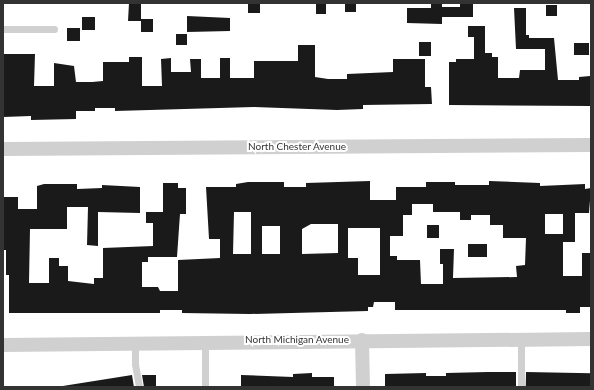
<!DOCTYPE html>
<html>
<head>
<meta charset="utf-8">
<style>
  body { margin:0 }
  #map { position:relative; width:594px; height:390px; overflow:hidden; background:#fff; font-family:Lato,sans-serif }
  div>[style] { position:absolute }
  .building>* { inset:0; background:#1a1a1a; transform-origin:0 0 }
  .lane>* { height:7px; margin:-3.5px; padding:0 3.5px; transform-origin:3.5px; border-radius:3.5px; background:#d0d0d0 }
  .street>* { height:14px; margin:-7px; padding:0 7px; transform-origin:7px; border-radius:7px; background:#d0d0d0 }
  span { translate:-50% -50%; white-space:nowrap; text-align:center; line-height:1.15; -webkit-text-stroke:4px #fff; paint-order:stroke }
  .street-label { font-size:10px; color:#333 }
  .frame { position:absolute; inset:0; border:4px solid #333; pointer-events:none }
</style>
</head>
<body>
<div id="map">
  <div class="building">
    <i style="clip-path:polygon(129px 3px,141px 3px,141px 19px,153px 19px,153px 32px,141px 32px,141px 21px,128px 21px)"></i>
    <i style="left:248px;top:3px;width:12px;height:10px"></i>
    <i style="left:345px;top:3px;width:11px;height:9px"></i>
    <i style="clip-path:polygon(431px 3px,442px 3px,442px 7px,460px 7px,460px 3px,473px 3px,473px 17px,442px 17px,442px 24px,407px 23px,407px 8px,431px 8px)"></i>
    <i style="left:316px;top:4px;width:10px;height:10px"></i>
    <i style="left:546px;top:5px;width:11px;height:11px"></i>
    <i style="clip-path:polygon(514px 8px,526px 8px,526px 35px,529px 35px,529px 38px,554px 38px,558px 80px,579px 80px,579px 77px,590px 76px,591px 106px,449px 105px,449px 62px,456px 62px,456px 59px,474px 59px,474px 37px,468px 37px,468px 26px,485px 26px,485px 53px,492px 53px,492px 57px,498px 57px,498px 78px,519px 78px,520px 70px,545px 70px,545px 49px,516px 49px)"></i>
    <i style="clip-path:polygon(187px 16px,230px 18px,230px 31px,187px 32px)"></i>
    <i style="left:95px;top:17px;width:13px;height:13px;rotate:90deg"></i>
    <i style="left:80px;top:28px;width:13px;height:13px;rotate:90deg"></i>
    <i style="left:176px;top:34px;width:11px;height:11px"></i>
    <i style="left:419px;top:42px;width:12px;height:14px"></i>
    <i style="left:574px;top:43px;width:15px;height:12px"></i>
    <i style="clip-path:polygon(298px 45px,315px 45px,315px 77px,328px 79px,347px 79px,347px 74px,393px 72px,393px 59px,425px 59px,425px 87px,431px 87px,432px 104px,363px 105px,363px 109px,337px 110px,254px 107px,115px 111px,115px 108px,95px 108px,95px 111px,76px 111px,76px 119px,31px 120px,31px 116px,3px 117px,3px 54px,35px 54px,34px 86px,54px 86px,54px 63px,74px 66px,76px 82px,92px 82px,103px 81px,103px 62px,129px 62px,129px 57px,142px 57px,142px 86px,162px 86px,161px 59px,171px 58px,171px 72px,191px 72px,190px 59px,201px 59px,201px 78px,220px 78px,220px 58px,230px 58px,230px 78px,254px 78px,254px 61px,298px 61px)"></i>
    <i style="clip-path:polygon(evenodd,370px 181px,370px 200px,396px 200px,396px 187px,426px 187px,426px 182px,455px 182px,455px 185px,489px 185px,489px 181px,540px 183px,540px 186px,585px 184px,585px 189px,591px 188px,589px 213px,575px 213px,575px 242px,563px 242px,563px 276px,582px 276px,582px 253px,591px 253px,591px 307px,580px 307px,580px 313px,566px 313px,566px 310px,395px 310px,395px 302px,374px 302px,373px 307px,368px 307px,368px 311px,250px 314px,182px 313px,182px 310px,160px 310px,160px 313px,9px 313px,9px 275px,6px 275px,6px 250px,3px 250px,3px 197px,18px 197px,18px 209px,37px 209px,37px 186px,44px 184px,77px 184px,77px 189px,102px 188px,102px 185px,140px 187px,140px 213px,98px 212px,98px 246px,87px 245px,88px 207px,67px 207px,67px 229px,30px 229px,29px 283px,49px 283px,49px 258px,59px 258px,59px 266px,68px 266px,68px 281px,94px 284px,94px 278px,103px 278px,103px 248px,153px 246px,153px 223px,146px 223px,146px 212px,163px 212px,163px 183px,178px 183px,178px 188px,186px 188px,186px 214px,180px 214px,177px 257px,148px 257px,148px 262px,142px 262px,142px 287px,158px 287px,160px 291px,178px 291px,178px 260px,220px 258px,220px 239px,209px 239px,206px 187px,236px 187px,236px 184px,248px 182px,284px 182px,284px 187px,306px 187px,306px 183px,370px 181px,412px 204px,433px 204px,433px 212px,460px 212px,460px 220px,471px 220px,471px 215px,490px 215px,490px 225px,503px 225px,503px 238px,526px 238px,525px 265px,516px 266px,517px 277px,453px 278px,454px 249px,440px 249px,440px 264px,443px 264px,443px 284px,421px 284px,420px 260px,397px 260px,397px 256px,390px 256px,390px 236px,403px 236px,403px 215px,412px 215px,412px 204px,370px 181px,234px 212px,251px 212px,251px 254px,233px 254px,234px 212px,370px 181px,545px 214px,563px 214px,563px 234px,545px 234px,545px 214px,370px 181px,311px 224px,338px 224px,338px 253px,302px 254px,302px 229px,311px 224px,370px 181px,262px 226px,280px 226px,280px 254px,262px 254px,262px 226px,370px 181px,348px 228px,380px 228px,380px 275px,358px 275px,358px 258px,348px 258px,348px 228px)"></i>
    <i style="left:427px;top:225px;width:12px;height:13px"></i>
    <i style="left:468px;top:244px;width:19px;height:13px"></i>
    <i style="clip-path:polygon(488px 372px,516px 372px,516px 387px,385px 387px,385px 374px,426px 373px,426px 376px,446px 376px,446px 373px)"></i>
    <i style="left:526px;top:372px;width:65px;height:15px;rotate:1deg"></i>
    <i style="clip-path:polygon(312px 373px,312px 377px,334px 377px,334px 387px,241px 387px,241px 375px,293px 377px,293px 374px)"></i>
    <i style="left:132px;top:375px;width:12px;height:94px;rotate:81deg"></i>
    <i style="clip-path:polygon(142px 375px,156px 375px,156px 387px,144px 387px)"></i>
  </div>
  <div class="lane">
    <i style="left:3px;top:29px;width:51px"></i>
    <i style="left:521px;top:339px;width:48px;rotate:90deg"></i>
    <i style="left:135px;top:342px;width:22px;rotate:90deg"></i>
    <i style="left:135px;top:364px;width:23px;rotate:80deg"></i>
    <i style="left:205px;top:387px;width:46px;rotate:-90deg"></i>
  </div>
  <div class="street">
    <i style="left:3px;top:149px;width:588px;rotate:-0.39deg"></i>
    <i style="left:362px;top:340px;width:47px;rotate:88.8deg"></i>
    <i style="left:3px;top:345px;width:588px;rotate:-0.58deg"></i>
  </div>
  <div class="street-label">
    <span style="left:297px;top:147px">North Chester Avenue</span>
    <span style="left:297px;top:340px">North Michigan Avenue</span>
  </div>
  <div class="frame"></div>
</div>
</body>
</html>
